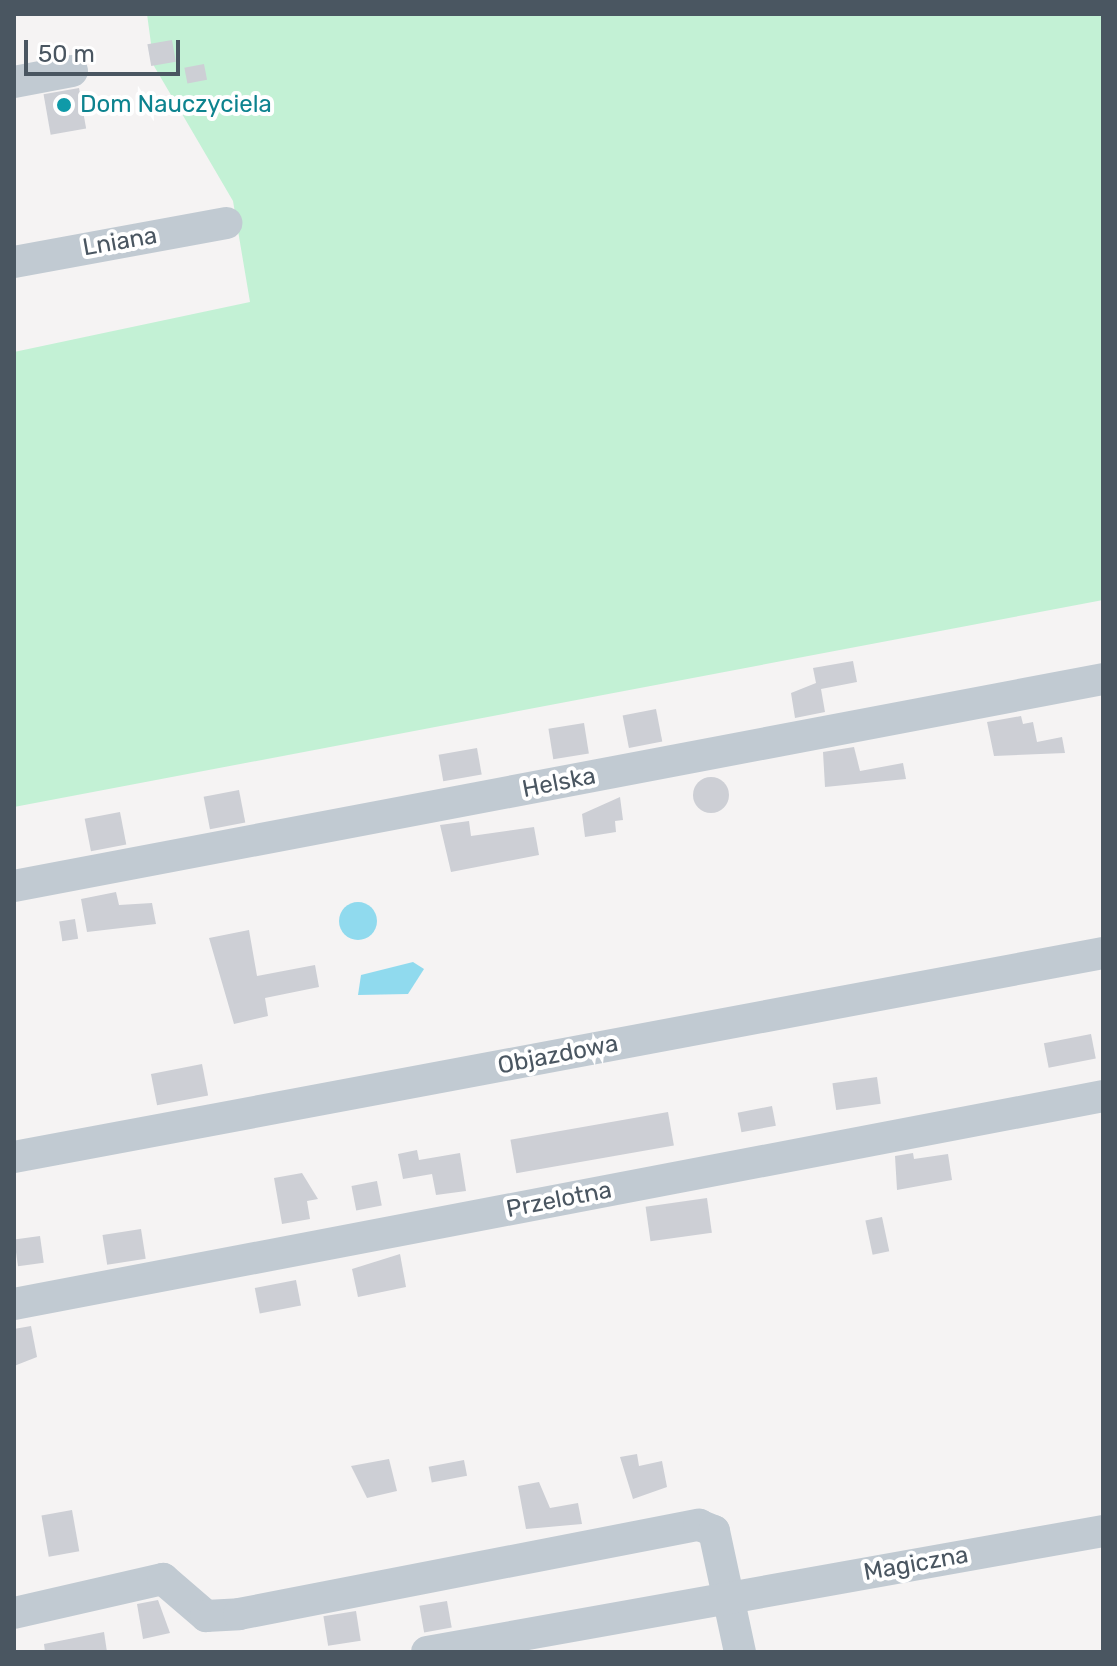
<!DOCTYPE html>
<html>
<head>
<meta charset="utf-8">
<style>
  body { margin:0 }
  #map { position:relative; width:1117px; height:1666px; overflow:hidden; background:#f5f3f3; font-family:Rubik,sans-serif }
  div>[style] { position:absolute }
  .green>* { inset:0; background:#c3f1d5 }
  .water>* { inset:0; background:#90daee }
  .round { border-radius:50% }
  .building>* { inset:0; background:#cdcfd5; transform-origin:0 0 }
  .minor>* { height:32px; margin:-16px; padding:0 16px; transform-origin:16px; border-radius:16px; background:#c1cad2 }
  .dots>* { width:22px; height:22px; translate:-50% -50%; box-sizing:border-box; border:4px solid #fff; border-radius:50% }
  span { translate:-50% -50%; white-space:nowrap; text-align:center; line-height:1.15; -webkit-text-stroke:8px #fff; paint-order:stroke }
  .culture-label { font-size:24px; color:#0d838f }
  .left { translate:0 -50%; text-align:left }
  .street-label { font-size:24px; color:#4a5661 }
  .frame { position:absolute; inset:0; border:16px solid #4a5661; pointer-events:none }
  .scale { position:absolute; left:24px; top:40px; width:156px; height:36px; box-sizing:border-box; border:4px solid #4a5661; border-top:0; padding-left:10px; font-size:24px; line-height:28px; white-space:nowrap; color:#4a5661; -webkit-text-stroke:6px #fff; paint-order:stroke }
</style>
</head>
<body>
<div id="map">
  <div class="green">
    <i style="clip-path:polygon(147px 14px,1103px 14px,1103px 600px,14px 807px,14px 352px,250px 302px,233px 201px,154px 66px)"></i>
  </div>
  <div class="water">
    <i class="round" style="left:339px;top:902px;width:38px;height:38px"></i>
    <i style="clip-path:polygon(413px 962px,424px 969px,408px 994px,358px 995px,361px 975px)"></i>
  </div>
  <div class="building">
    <i style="left:172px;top:40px;width:22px;height:25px;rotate:80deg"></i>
    <i style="left:204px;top:64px;width:16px;height:20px;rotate:79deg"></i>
    <i style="left:79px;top:88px;width:41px;height:36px;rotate:80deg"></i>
    <i style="clip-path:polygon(853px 661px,857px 682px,821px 689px,825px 712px,795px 718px,791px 693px,816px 683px,813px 668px)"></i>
    <i style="left:656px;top:709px;width:33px;height:34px;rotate:79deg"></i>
    <i style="clip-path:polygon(1021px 716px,1023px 724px,1033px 722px,1037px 742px,1062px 737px,1065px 753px,994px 756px,987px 722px)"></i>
    <i style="left:584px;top:723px;width:31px;height:36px;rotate:81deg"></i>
    <i style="clip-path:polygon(854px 747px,860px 771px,903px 763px,906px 779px,825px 787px,823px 752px)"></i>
    <i style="left:477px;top:748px;width:27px;height:39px;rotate:80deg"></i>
    <i class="round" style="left:693px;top:777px;width:36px;height:36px"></i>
    <i style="left:239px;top:790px;width:33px;height:36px;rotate:79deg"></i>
    <i style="clip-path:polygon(620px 797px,623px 820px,615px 821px,616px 832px,585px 837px,582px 814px)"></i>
    <i style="left:120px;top:812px;width:33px;height:36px;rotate:79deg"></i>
    <i style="clip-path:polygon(469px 821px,471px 836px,534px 827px,539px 855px,451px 872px,440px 825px)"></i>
    <i style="clip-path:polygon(116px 892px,119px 905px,152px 903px,156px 924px,87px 932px,81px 899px)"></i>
    <i style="left:75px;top:919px;width:20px;height:16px;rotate:81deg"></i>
    <i style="clip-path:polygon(249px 930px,257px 976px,315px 965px,319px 987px,265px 998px,268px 1016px,234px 1024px,209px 938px)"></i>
    <i style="left:1091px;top:1034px;width:25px;height:48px;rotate:79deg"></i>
    <i style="left:202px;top:1064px;width:32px;height:52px;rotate:79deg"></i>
    <i style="left:877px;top:1077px;width:27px;height:45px;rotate:82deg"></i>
    <i style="left:772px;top:1106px;width:20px;height:35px;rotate:79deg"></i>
    <i style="left:668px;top:1112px;width:34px;height:160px;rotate:80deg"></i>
    <i style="clip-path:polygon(417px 1150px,419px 1160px,460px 1153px,466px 1191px,436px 1195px,432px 1174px,403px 1179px,398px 1154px)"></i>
    <i style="clip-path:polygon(913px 1153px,914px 1159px,948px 1154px,952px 1180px,897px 1190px,895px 1156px)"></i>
    <i style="clip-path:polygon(302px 1173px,318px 1199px,307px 1201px,310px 1219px,282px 1224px,274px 1178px)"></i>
    <i style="left:377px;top:1181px;width:25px;height:26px;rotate:79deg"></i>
    <i style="left:707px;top:1198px;width:35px;height:62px;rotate:82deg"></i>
    <i style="left:882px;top:1217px;width:35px;height:17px;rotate:78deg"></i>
    <i style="left:141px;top:1229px;width:30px;height:39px;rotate:81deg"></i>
    <i style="left:40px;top:1236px;width:27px;height:26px;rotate:82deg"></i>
    <i style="clip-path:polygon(400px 1254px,406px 1287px,358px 1297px,352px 1269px)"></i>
    <i style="left:296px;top:1280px;width:26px;height:42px;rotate:79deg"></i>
    <i style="clip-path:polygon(31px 1326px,37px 1357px,14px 1366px,14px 1329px)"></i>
    <i style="clip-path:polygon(637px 1454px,639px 1466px,662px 1461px,667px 1487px,633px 1499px,620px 1457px)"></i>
    <i style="clip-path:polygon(389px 1459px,397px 1491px,367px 1498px,351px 1466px)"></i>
    <i style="left:464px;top:1460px;width:16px;height:36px;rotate:79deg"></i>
    <i style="clip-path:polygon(539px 1482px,550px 1508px,578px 1503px,582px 1524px,526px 1529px,518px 1486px)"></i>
    <i style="left:72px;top:1510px;width:42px;height:31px;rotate:80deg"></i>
    <i style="clip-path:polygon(158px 1600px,170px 1633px,143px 1639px,137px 1604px)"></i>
    <i style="left:447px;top:1601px;width:27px;height:28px;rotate:80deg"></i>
    <i style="left:356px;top:1611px;width:30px;height:33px;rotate:81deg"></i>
    <i style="clip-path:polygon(104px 1632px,107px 1652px,45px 1652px,44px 1644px)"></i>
  </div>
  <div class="minor">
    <i style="left:14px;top:82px;width:59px;rotate:-10.7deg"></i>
    <i style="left:14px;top:262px;width:216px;rotate:-10.4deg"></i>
    <i style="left:14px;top:886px;width:1108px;rotate:-10.76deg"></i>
    <i style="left:14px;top:1157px;width:1108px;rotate:-10.61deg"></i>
    <i style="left:14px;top:1304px;width:1109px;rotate:-10.81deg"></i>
    <i style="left:14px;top:1613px;width:153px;rotate:-12.9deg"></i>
    <i style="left:163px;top:1579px;width:57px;rotate:40.7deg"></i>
    <i style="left:206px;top:1616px;width:33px;rotate:-3deg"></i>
    <i style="left:239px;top:1614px;width:469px;rotate:-11deg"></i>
    <i style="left:699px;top:1525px;width:16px;rotate:22deg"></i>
    <i style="left:714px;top:1531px;width:124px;rotate:77.9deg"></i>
    <i style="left:427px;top:1652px;width:687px;rotate:-10.15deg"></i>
  </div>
  <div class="dots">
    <i style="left:64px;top:105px;background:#0f9aa8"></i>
  </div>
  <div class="culture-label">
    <span class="left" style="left:80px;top:105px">Dom Nauczyciela</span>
  </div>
  <div class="street-label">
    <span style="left:120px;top:242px;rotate:-10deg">Lniana</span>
    <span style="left:559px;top:783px;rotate:-11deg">Helska</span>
    <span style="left:558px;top:1055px;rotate:-11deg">Objazdowa</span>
    <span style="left:559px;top:1200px;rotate:-11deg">Przelotna</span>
    <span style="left:916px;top:1564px;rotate:-10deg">Magiczna</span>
  </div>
  <div class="frame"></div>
  <div class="scale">50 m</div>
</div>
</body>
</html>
